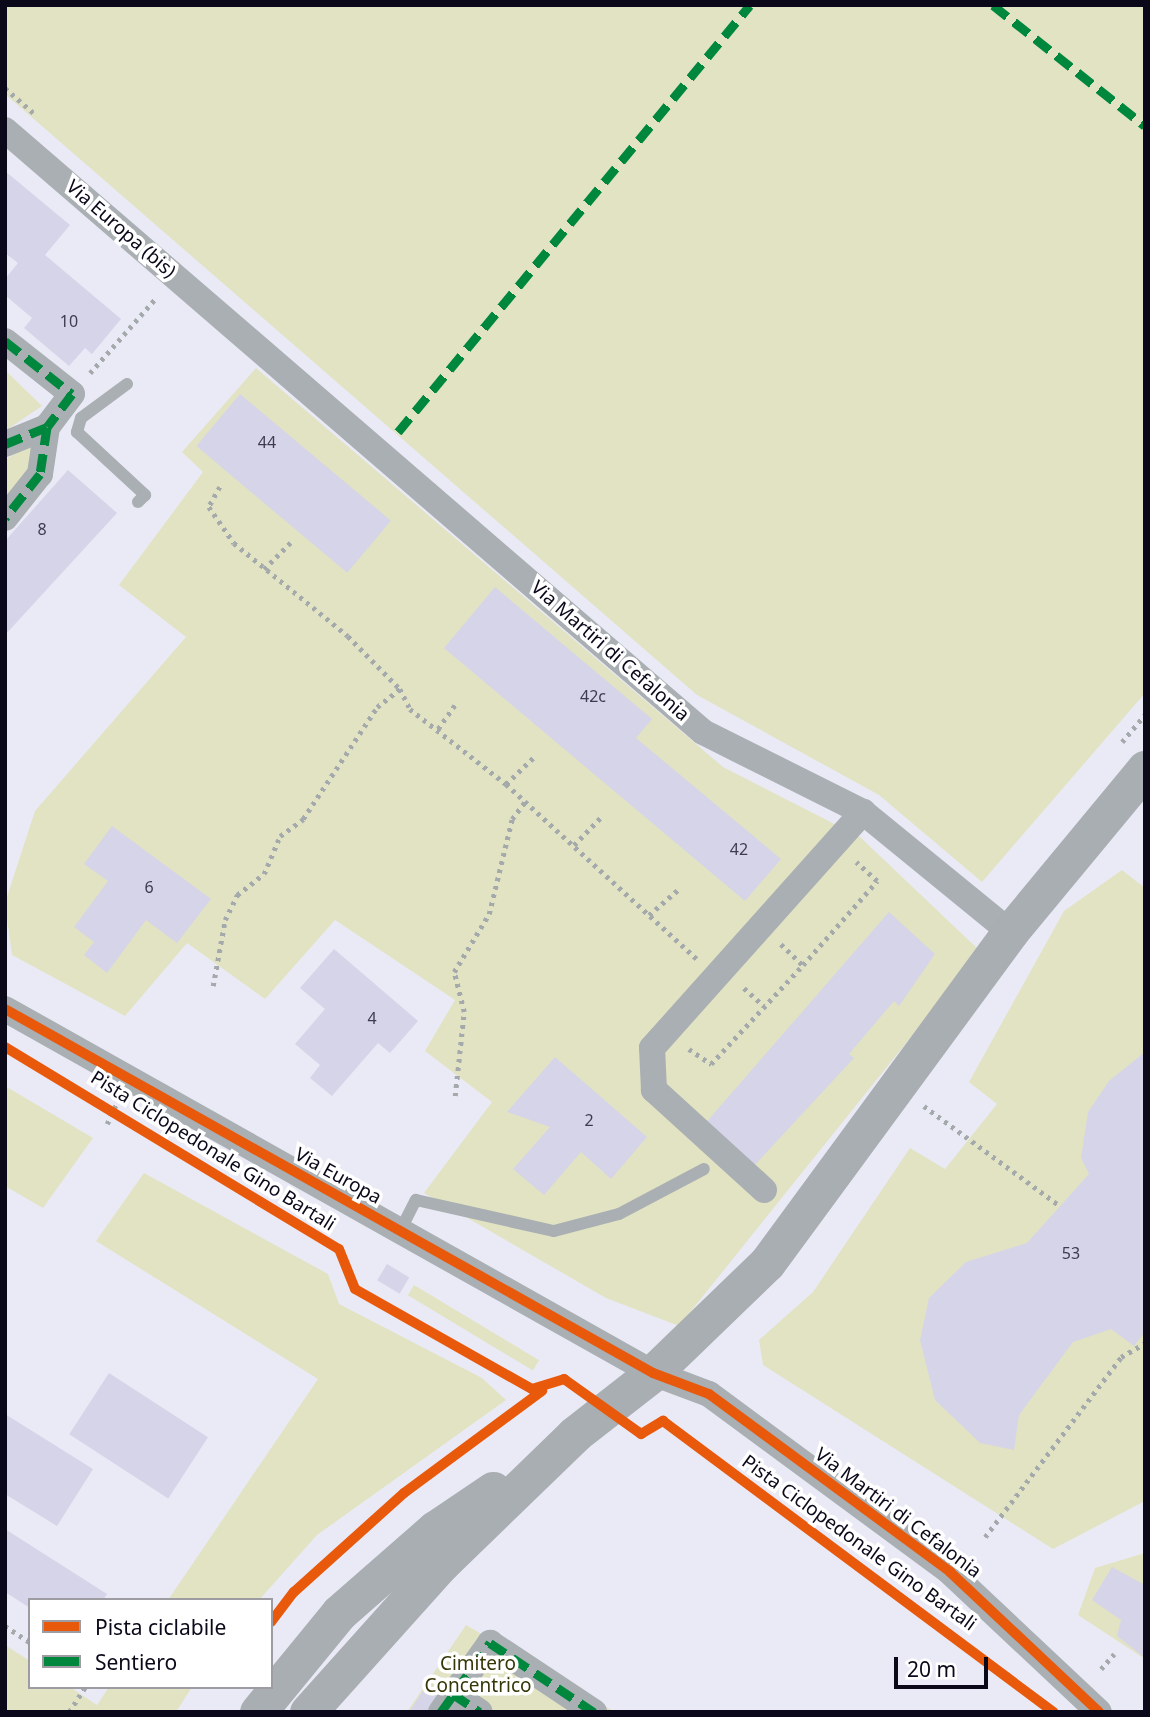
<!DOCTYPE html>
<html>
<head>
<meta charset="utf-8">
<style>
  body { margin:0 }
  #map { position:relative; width:1150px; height:1717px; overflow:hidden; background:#eaeaf6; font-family:"Noto Sans",sans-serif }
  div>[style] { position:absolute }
  .green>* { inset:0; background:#e2e3c3; transform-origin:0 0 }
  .building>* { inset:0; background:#d6d4e8; transform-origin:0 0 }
  .path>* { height:4.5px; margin-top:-2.25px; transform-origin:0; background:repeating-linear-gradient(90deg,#a4a9ab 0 3.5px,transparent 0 8.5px) }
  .lane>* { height:12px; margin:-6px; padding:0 6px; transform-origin:6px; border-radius:6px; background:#a9afb2 }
  .street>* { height:26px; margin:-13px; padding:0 13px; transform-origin:13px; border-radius:13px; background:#a9afb2 }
  .secondary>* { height:37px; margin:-18.5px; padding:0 18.5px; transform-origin:18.5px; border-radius:18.5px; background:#a9aeb2 }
  .quiet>* { height:9px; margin-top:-4.5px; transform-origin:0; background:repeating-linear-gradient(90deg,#00873e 0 18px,transparent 0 27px) }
  .cycleway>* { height:10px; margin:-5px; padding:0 5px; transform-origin:5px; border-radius:5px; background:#e8590c }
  span { translate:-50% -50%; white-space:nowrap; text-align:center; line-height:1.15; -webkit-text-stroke:7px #fff; paint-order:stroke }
  .number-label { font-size:16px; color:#3e3b4e }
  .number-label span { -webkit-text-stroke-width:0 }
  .street-label { font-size:19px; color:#0b081a }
  .park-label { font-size:19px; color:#363608 }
  .frame { position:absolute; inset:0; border:7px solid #0b081a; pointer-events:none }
  .legend { position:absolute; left:28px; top:1598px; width:245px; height:91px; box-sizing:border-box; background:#fff; border:2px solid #9d9ca3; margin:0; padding:9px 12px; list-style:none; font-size:21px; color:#0b081a }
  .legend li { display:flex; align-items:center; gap:14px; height:35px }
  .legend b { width:35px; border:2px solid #9d9ca3 }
  .scale { position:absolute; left:894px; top:1657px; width:94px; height:32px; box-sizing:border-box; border:4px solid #0b081a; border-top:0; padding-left:9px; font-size:21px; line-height:24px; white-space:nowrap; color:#0b081a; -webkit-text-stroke:5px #fff; paint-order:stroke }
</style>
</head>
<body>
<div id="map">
  <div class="green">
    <i style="clip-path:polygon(5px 5px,1145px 5px,1145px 693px,982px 882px,879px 795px,697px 695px,5px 94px)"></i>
    <i style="clip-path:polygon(256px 368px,723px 767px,860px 837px,980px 951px,679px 1326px,606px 1298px,424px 1193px,492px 1102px,425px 1051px,455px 1000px,335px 920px,265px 999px,187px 943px,125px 1016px,12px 955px,5px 903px,35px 811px,186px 637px,119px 585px,203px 472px,182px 452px)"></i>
    <i style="clip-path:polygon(5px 370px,42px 406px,5px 431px)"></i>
    <i style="clip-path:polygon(32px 443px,40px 465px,5px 505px,5px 460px)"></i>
    <i style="clip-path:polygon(1122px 870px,1145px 888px,1145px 1501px,1053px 1549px,763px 1365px,759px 1340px,813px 1292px,910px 1148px,945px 1169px,997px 1104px,969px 1082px,1064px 911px)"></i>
    <i style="clip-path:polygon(5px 1086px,93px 1138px,43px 1208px,5px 1186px)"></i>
    <i style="clip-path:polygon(144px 1173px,328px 1274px,339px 1304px,482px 1378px,506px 1400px,317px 1535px,259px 1600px,168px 1600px,318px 1379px,96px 1241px)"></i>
    <i style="left:414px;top:1285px;width:146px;height:12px;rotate:31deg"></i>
    <i style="clip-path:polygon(1145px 1553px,1145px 1659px,1078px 1615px,1095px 1568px)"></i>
    <i style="clip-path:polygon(466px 1625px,615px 1712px,407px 1712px)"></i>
    <i style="clip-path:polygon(5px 1645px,30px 1661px,30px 1687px,70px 1687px,97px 1705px,109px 1687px,192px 1687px,176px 1712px,5px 1712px)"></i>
  </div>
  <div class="building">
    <i style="clip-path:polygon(5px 171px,70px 225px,45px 255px,121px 319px,92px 354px,85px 348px,69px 366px,24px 328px,32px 318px,5px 295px,5px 279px,18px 263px,5px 253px)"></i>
    <i style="left:240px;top:394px;width:197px;height:68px;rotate:40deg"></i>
    <i style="clip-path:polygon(68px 470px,117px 513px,5px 635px,5px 541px)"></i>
    <i style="clip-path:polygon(495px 587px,652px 719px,636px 738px,781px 859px,745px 901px,444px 648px)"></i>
    <i style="clip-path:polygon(112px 826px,211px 899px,177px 943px,146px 920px,107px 973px,84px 955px,94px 942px,74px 927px,108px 881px,84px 864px)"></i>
    <i style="clip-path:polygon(889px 912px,935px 954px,899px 1006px,894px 1001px,849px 1054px,854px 1058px,753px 1167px,703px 1126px)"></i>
    <i style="clip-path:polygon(334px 949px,418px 1021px,390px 1053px,378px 1043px,332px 1096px,310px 1078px,320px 1065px,295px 1044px,325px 1009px,300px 988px)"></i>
    <i style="clip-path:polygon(1145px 1052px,1145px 1332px,1134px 1346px,1111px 1329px,1073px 1342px,1019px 1415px,1014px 1450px,980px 1443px,935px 1400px,920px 1340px,929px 1298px,966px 1262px,1027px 1243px,1089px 1174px,1081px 1158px,1088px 1112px,1109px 1081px)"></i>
    <i style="clip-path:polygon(555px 1057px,647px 1137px,611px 1179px,581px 1152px,544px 1195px,513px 1169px,550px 1127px,507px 1112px)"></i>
    <i style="left:387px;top:1264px;width:26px;height:19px;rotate:31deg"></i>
    <i style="left:109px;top:1373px;width:118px;height:73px;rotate:33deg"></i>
    <i style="clip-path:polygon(5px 1414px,93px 1469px,57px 1526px,5px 1494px)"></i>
    <i style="clip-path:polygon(5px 1529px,107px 1594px,103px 1600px,30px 1600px,30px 1608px,5px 1592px)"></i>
    <i style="clip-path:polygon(1112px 1567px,1145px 1585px,1145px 1658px,1117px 1636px,1121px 1620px,1092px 1600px)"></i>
    <i style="clip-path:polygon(426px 1686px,441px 1696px,430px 1712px,409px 1712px)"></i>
  </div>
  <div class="path">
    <i style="left:5px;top:88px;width:38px;rotate:41deg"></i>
    <i style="left:90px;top:373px;width:100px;rotate:-48.7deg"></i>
    <i style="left:220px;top:487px;width:23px;rotate:119deg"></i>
    <i style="left:209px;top:507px;width:44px;rotate:55.2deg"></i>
    <i style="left:234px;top:543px;width:147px;rotate:39.2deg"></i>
    <i style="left:348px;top:636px;width:74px;rotate:45.5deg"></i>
    <i style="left:400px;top:689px;width:22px;rotate:63deg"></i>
    <i style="left:410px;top:709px;width:122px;rotate:38deg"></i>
    <i style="left:506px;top:784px;width:259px;rotate:42.5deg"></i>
    <i style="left:264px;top:569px;width:42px;rotate:-45deg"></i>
    <i style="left:438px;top:729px;width:32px;rotate:-55deg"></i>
    <i style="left:1122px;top:742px;width:35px;rotate:-50deg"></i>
    <i style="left:506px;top:784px;width:39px;rotate:-44deg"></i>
    <i style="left:574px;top:845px;width:40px;rotate:-46deg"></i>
    <i style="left:649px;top:915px;width:38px;rotate:-41deg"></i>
    <i style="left:781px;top:944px;width:30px;rotate:44deg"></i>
    <i style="left:213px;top:986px;width:67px;rotate:-79.7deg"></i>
    <i style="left:225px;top:920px;width:28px;rotate:-64deg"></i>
    <i style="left:237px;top:895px;width:34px;rotate:-38deg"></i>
    <i style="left:264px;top:874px;width:41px;rotate:-67.2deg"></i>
    <i style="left:280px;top:836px;width:29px;rotate:-36deg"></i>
    <i style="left:303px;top:819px;width:134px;rotate:-56.5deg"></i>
    <i style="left:377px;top:707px;width:29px;rotate:-38deg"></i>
    <i style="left:744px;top:988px;width:27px;rotate:42deg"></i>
    <i style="left:689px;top:1049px;width:27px;rotate:34deg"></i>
    <i style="left:711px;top:1064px;width:135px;rotate:-47.1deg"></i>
    <i style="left:803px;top:965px;width:112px;rotate:-48.6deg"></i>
    <i style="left:877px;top:881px;width:28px;rotate:-138deg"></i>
    <i style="left:455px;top:1096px;width:84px;rotate:-83.9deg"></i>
    <i style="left:464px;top:1012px;width:41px;rotate:-104deg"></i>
    <i style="left:454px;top:972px;width:68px;rotate:-58.9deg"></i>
    <i style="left:489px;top:914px;width:98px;rotate:-76.4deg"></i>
    <i style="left:512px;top:819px;width:21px;rotate:-53deg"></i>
    <i style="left:924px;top:1106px;width:169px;rotate:36.3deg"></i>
    <i style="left:107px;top:1124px;width:23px;rotate:-65deg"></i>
    <i style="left:985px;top:1537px;width:226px;rotate:-52.9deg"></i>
    <i style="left:1121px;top:1357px;width:28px;rotate:-30deg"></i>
    <i style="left:5px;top:1626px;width:30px;rotate:33deg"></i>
    <i style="left:1101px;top:1669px;width:20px;rotate:-49deg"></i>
    <i style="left:69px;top:1712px;width:30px;rotate:-57deg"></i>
  </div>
  <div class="lane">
    <i style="left:127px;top:384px;width:57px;rotate:143.5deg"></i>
    <i style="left:81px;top:418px;width:15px;rotate:106deg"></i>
    <i style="left:77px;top:432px;width:93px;rotate:42.8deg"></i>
    <i style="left:145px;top:495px;width:10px;rotate:135deg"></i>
    <i style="left:400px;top:1231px;width:35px;rotate:-63deg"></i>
    <i style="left:416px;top:1200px;width:141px;rotate:12.7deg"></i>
    <i style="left:554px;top:1231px;width:67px;rotate:-14.7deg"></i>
    <i style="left:619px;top:1214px;width:96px;rotate:-27.9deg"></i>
  </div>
  <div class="street">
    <i style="left:5px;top:130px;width:922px;rotate:40.78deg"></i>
    <i style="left:703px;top:732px;width:179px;rotate:26.6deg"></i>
    <i style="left:863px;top:812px;width:190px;rotate:39.2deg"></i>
    <i style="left:5px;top:341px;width:85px;rotate:38.3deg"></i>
    <i style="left:72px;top:394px;width:41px;rotate:127.1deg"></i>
    <i style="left:47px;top:427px;width:48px;rotate:98.5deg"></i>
    <i style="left:40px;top:474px;width:56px;rotate:128.5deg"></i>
    <i style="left:5px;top:444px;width:45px;rotate:-22deg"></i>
    <i style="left:5px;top:1009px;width:743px;rotate:29.32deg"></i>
    <i style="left:653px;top:1373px;width:60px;rotate:20.6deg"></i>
    <i style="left:709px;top:1394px;width:300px;rotate:36.4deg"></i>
    <i style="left:950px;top:1572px;width:204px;rotate:43.2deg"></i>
    <i style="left:764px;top:1190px;width:149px;rotate:-137.7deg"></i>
    <i style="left:654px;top:1090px;width:42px;rotate:-92.7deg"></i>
    <i style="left:652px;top:1048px;width:317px;rotate:-48.2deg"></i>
    <i style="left:453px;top:1694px;width:32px;rotate:34deg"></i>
    <i style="left:441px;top:1712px;width:85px;rotate:-54.6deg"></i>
    <i style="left:490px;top:1643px;width:125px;rotate:33.6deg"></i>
  </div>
  <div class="secondary">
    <i style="left:258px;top:1712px;width:128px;rotate:-50.7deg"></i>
    <i style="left:339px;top:1613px;width:128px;rotate:-41.2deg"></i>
    <i style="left:435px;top:1529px;width:70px;rotate:-33.9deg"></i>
    <i style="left:308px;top:1712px;width:199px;rotate:-48.1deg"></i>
    <i style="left:441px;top:1564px;width:187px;rotate:-44.1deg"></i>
    <i style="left:575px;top:1434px;width:99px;rotate:-38deg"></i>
    <i style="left:653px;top:1373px;width:158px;rotate:-44deg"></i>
    <i style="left:767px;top:1263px;width:411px;rotate:-53.7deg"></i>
    <i style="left:1010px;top:932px;width:212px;rotate:-50.4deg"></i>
  </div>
  <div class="quiet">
    <i style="left:993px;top:5px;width:194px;rotate:38.5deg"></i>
    <i style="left:5px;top:341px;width:85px;rotate:38.3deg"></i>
    <i style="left:72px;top:394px;width:41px;rotate:127.1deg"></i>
    <i style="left:47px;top:427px;width:48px;rotate:98.5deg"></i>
    <i style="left:40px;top:474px;width:56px;rotate:128.5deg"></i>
    <i style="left:398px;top:432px;width:553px;rotate:-50.5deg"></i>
    <i style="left:5px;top:444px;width:45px;rotate:-22deg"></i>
    <i style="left:453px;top:1694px;width:32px;rotate:34deg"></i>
    <i style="left:441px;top:1712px;width:85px;rotate:-54.6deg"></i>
    <i style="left:490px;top:1643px;width:125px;rotate:33.6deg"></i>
  </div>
  <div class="cycleway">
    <i style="left:5px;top:1009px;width:743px;rotate:29.32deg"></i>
    <i style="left:653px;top:1373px;width:60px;rotate:20.6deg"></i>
    <i style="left:709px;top:1394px;width:300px;rotate:36.4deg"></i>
    <i style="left:950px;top:1572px;width:204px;rotate:43.2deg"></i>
    <i style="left:5px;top:1047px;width:390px;rotate:31.2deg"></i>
    <i style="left:339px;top:1249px;width:43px;rotate:68.2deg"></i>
    <i style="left:355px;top:1289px;width:203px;rotate:29.5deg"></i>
    <i style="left:532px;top:1389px;width:34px;rotate:-17deg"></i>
    <i style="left:564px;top:1379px;width:95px;rotate:35.5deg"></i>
    <i style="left:641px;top:1434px;width:26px;rotate:-31deg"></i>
    <i style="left:663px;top:1421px;width:487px;rotate:36.7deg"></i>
    <i style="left:271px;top:1622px;width:38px;rotate:-53deg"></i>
    <i style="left:294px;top:1592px;width:148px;rotate:-42deg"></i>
    <i style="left:404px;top:1493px;width:172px;rotate:-36.5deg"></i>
  </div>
  <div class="number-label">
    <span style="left:69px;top:321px">10</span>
    <span style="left:267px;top:442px">44</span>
    <span style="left:42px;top:529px">8</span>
    <span style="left:593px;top:696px">42c</span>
    <span style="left:739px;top:849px">42</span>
    <span style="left:149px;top:887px">6</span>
    <span style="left:372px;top:1018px">4</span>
    <span style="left:589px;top:1120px">2</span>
    <span style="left:1071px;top:1253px">53</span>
  </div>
  <div class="street-label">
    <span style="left:121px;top:229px;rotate:41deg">Via Europa (bis)</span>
    <span style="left:610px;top:651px;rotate:41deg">Via Martiri di Cefalonia</span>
    <span style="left:213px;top:1151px;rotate:32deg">Pista Ciclopedonale Gino Bartali</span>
    <span style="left:338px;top:1176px;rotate:29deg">Via Europa</span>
    <span style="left:898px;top:1513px;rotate:37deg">Via Martiri di Cefalonia</span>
    <span style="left:859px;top:1543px;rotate:36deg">Pista Ciclopedonale Gino Bartali</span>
  </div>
  <div class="park-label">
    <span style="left:478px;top:1675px">Cimitero<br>Concentrico</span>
  </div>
  <div class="frame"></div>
  <ul class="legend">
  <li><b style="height:9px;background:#e8590c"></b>Pista ciclabile</li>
  <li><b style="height:9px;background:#00873e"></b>Sentiero</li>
  </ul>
  <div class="scale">20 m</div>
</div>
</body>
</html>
